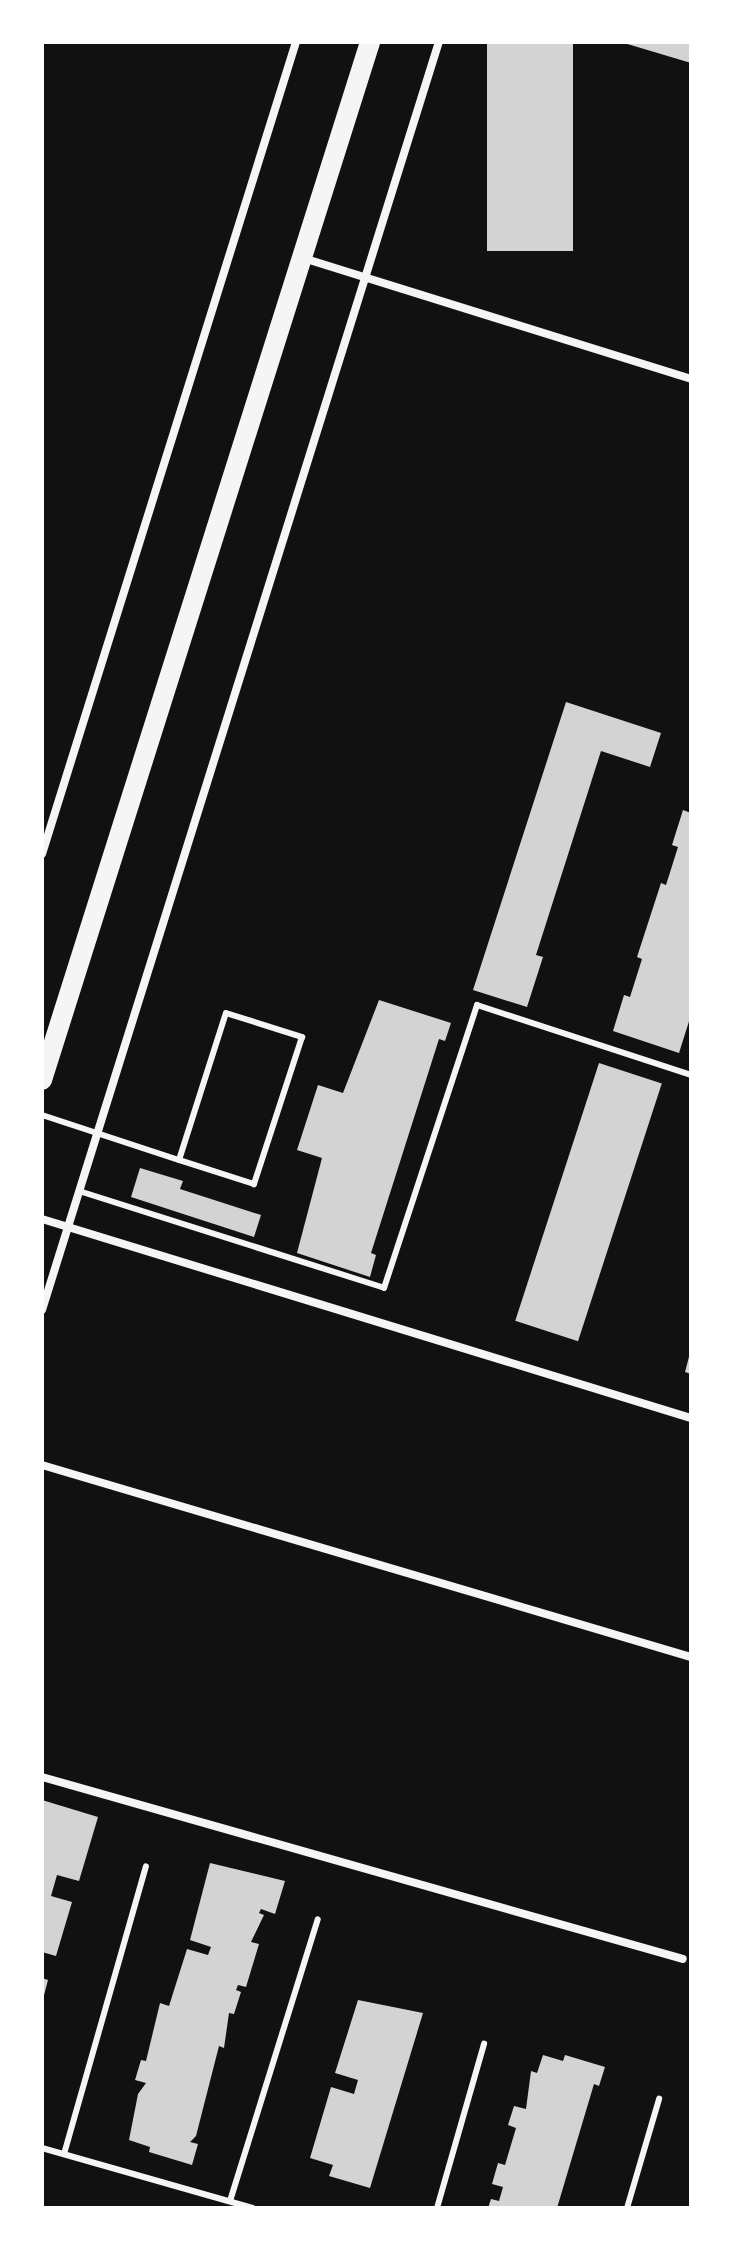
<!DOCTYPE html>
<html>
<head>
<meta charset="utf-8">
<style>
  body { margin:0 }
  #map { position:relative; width:733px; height:2250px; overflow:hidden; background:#111; font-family:Figtree,sans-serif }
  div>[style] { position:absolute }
  .building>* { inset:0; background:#d3d3d3; transform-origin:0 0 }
  .service>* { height:6px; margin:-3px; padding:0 3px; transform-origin:3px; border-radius:3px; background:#f5f5f5 }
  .minor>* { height:8px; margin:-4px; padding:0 4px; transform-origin:4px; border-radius:4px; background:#f5f5f5 }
  .primary>* { height:20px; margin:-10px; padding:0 10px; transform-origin:10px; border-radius:10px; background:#f5f5f5 }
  span { translate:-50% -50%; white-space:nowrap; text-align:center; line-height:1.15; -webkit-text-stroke:8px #fff; paint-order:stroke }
  .frame { position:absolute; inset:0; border:44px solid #fff; pointer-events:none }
</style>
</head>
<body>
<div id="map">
  <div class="building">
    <i style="left:487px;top:42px;width:86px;height:209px"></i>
    <i style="clip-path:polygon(691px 42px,691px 63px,624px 43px,624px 42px)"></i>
    <i style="clip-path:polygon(566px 702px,661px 733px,650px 767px,601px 751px,536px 955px,543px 957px,527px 1007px,473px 990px)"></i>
    <i style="clip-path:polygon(683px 810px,691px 813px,691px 1015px,679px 1053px,613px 1031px,624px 995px,630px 997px,642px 959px,637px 957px,661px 883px,666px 885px,678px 847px,672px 845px)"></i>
    <i style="clip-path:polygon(379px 1000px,451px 1023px,445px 1041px,439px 1039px,371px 1253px,376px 1255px,370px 1277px,297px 1253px,322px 1158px,297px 1150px,318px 1085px,343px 1093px)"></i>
    <i style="left:599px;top:1063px;width:66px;height:271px;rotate:18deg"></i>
    <i style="clip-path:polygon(140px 1168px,183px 1181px,180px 1189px,261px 1215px,254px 1237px,131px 1197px)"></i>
    <i style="clip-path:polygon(690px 1353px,691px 1353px,691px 1374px,685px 1372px)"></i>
    <i style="clip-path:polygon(42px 1800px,98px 1817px,79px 1881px,57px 1875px,51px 1896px,72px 1902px,56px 1956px,42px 1952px)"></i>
    <i style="clip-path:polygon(210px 1863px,285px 1881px,275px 1914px,261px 1909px,259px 1913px,264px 1915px,251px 1942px,259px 1944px,246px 1987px,238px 1985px,236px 1990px,241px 1992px,234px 2014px,229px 2013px,224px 2048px,219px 2046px,196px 2136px,190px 2142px,198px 2144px,192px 2165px,149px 2152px,150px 2147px,129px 2140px,138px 2094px,146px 2083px,135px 2080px,141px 2060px,146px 2061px,160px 2003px,169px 2006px,187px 1949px,208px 1955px,211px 1947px,190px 1940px)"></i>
    <i style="clip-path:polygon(42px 1978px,48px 1980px,43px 1999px,42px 1999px)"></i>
    <i style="clip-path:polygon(358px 2000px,423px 2013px,370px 2188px,329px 2176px,333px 2165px,310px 2158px,331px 2087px,354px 2094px,358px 2080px,335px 2073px)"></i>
    <i style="clip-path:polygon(543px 2055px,563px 2061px,565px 2055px,605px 2067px,599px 2086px,594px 2084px,557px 2208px,488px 2208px,491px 2199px,499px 2201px,503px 2187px,492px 2184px,498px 2163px,505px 2165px,516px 2128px,508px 2125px,514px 2106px,526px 2109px,531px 2071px,537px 2073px)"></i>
  </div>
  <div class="service">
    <i style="left:226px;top:1013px;width:80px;rotate:17.5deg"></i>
    <i style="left:302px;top:1037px;width:155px;rotate:108.1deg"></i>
    <i style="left:254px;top:1184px;width:79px;rotate:-162.3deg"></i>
    <i style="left:179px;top:1160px;width:154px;rotate:-72.3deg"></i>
    <i style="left:42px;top:1115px;width:144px;rotate:18.2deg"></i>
    <i style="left:79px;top:1191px;width:320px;rotate:17.6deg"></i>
    <i style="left:384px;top:1288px;width:298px;rotate:-71.8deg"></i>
    <i style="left:477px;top:1005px;width:225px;rotate:18.1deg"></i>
    <i style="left:42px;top:2148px;width:219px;rotate:15.9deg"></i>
    <i style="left:64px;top:2154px;width:299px;rotate:-74.1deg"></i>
    <i style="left:230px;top:2201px;width:295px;rotate:-72.7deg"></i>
    <i style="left:437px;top:2208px;width:171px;rotate:-74deg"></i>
    <i style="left:627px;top:2208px;width:114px;rotate:-73.6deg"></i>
  </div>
  <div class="minor">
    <i style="left:303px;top:258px;width:406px;rotate:17.3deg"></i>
    <i style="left:42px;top:854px;width:851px;rotate:-72.63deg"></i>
    <i style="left:42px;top:1219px;width:679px;rotate:17.05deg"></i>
    <i style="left:42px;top:1310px;width:1329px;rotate:-72.62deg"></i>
    <i style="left:42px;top:1465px;width:677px;rotate:16.48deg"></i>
    <i style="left:42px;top:1777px;width:666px;rotate:15.85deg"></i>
  </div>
  <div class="primary">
    <i style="left:42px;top:1080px;width:1089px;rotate:-72.46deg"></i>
  </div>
  <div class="frame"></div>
</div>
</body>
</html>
